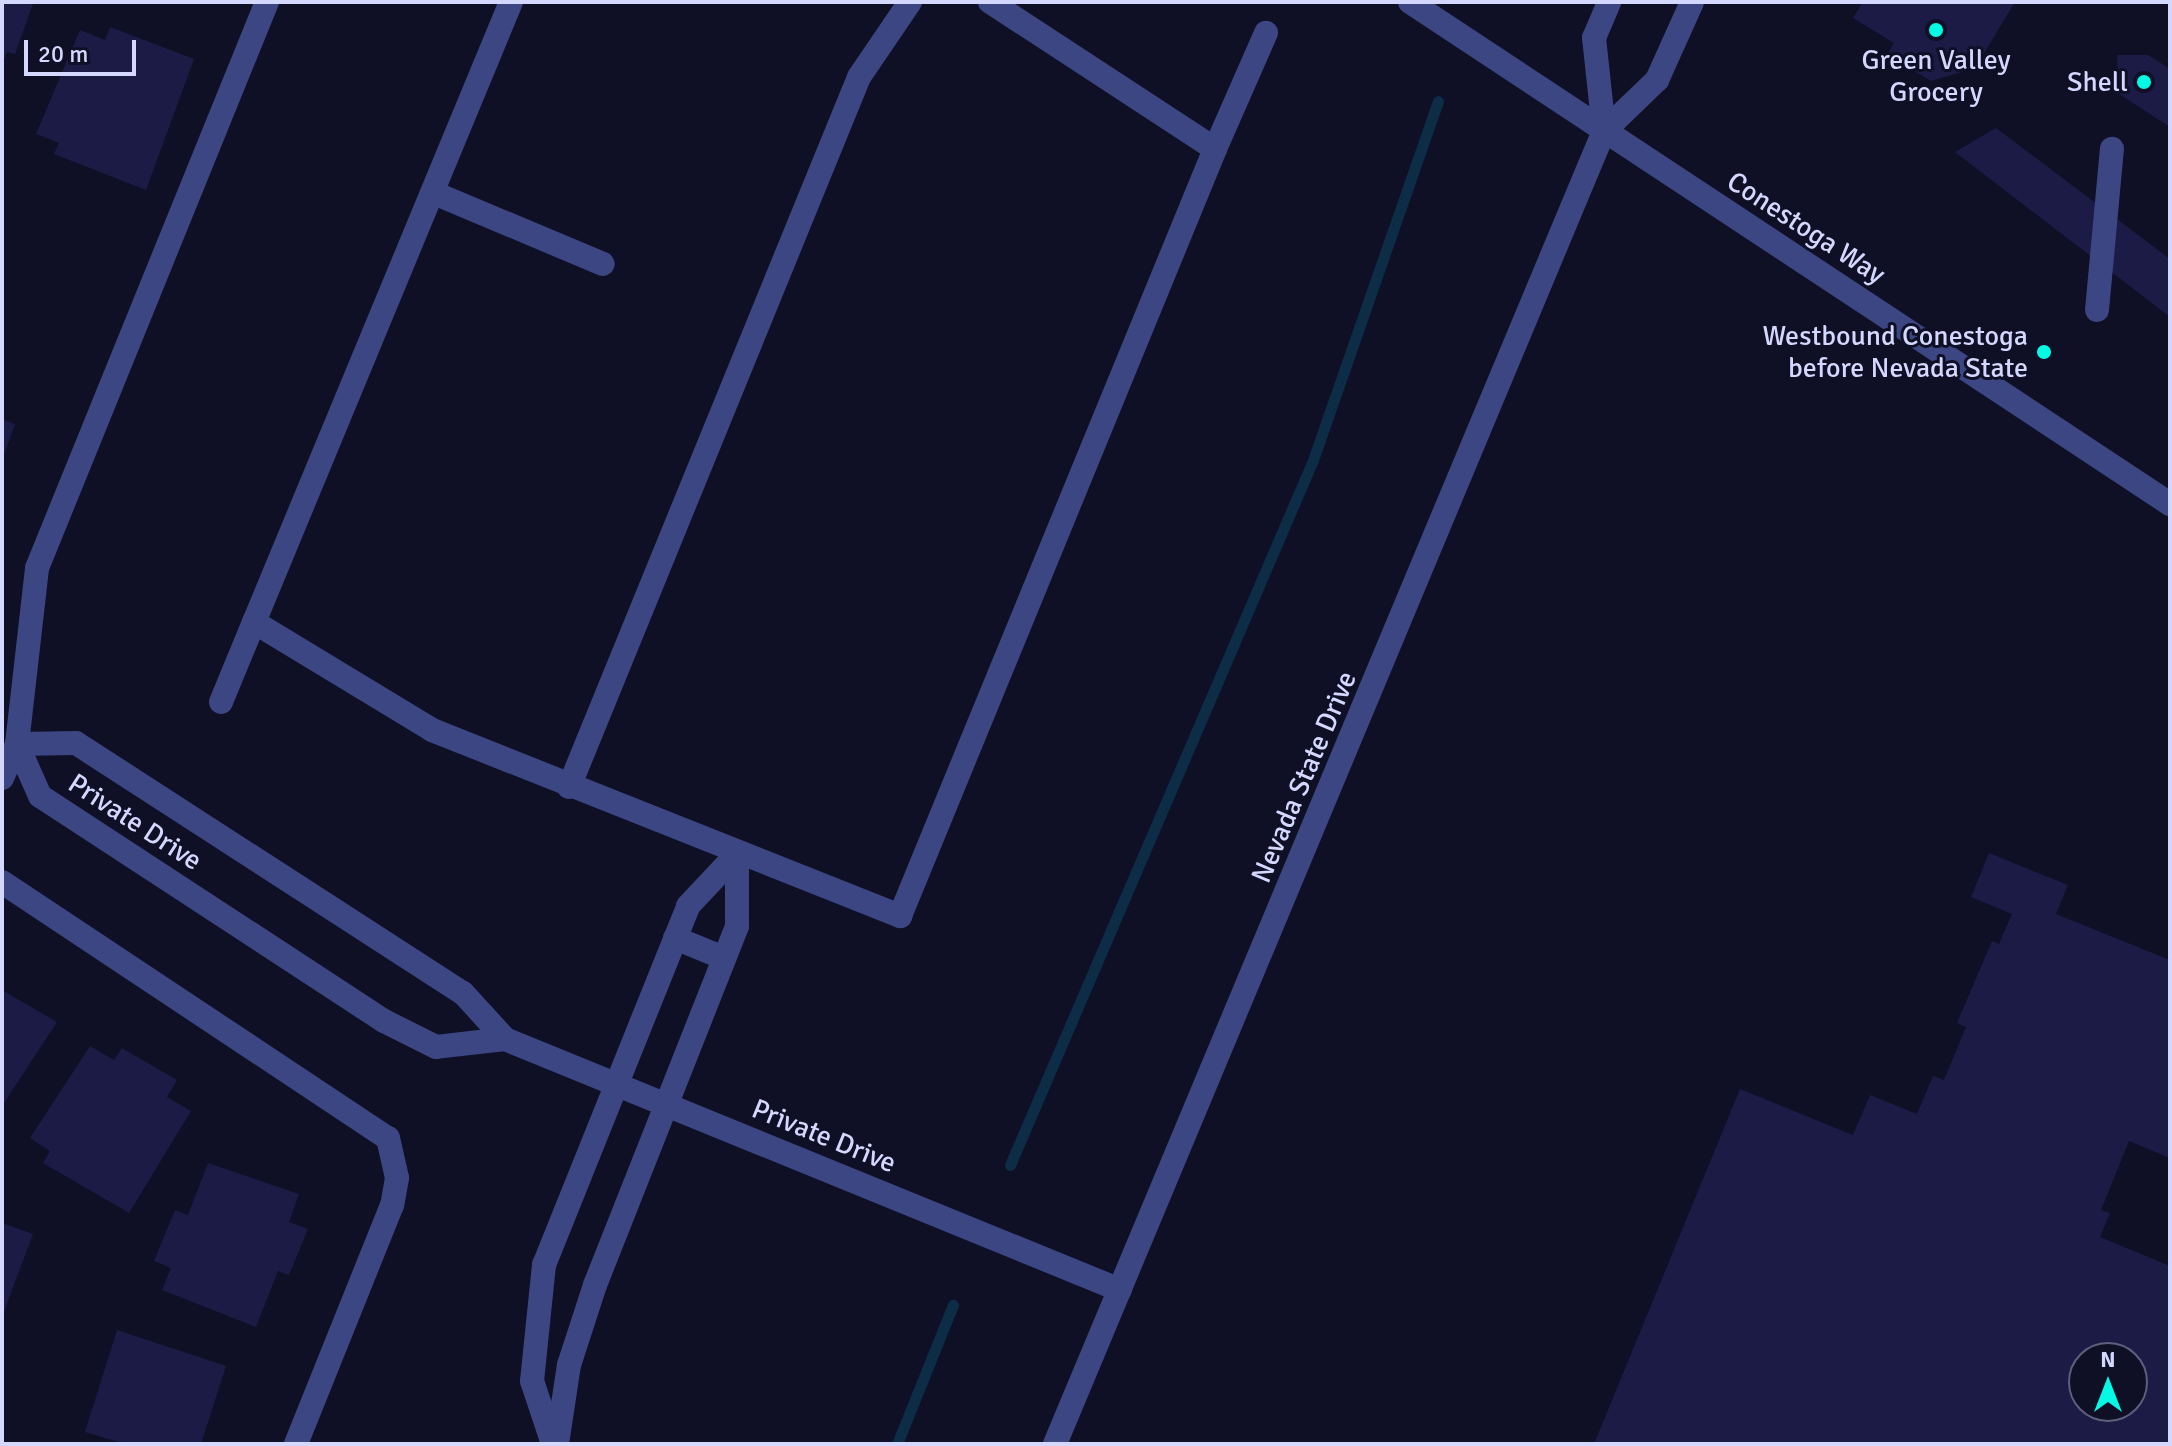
<!DOCTYPE html>
<html>
<head>
<meta charset="utf-8">
<style>
  body { margin:0 }
  #map { position:relative; width:2172px; height:1446px; overflow:hidden; background:#0f0f25; font-family:Signika,sans-serif }
  div>[style] { position:absolute }
  .stream>* { height:11px; margin:-5.5px; padding:0 5.5px; transform-origin:5.5px; border-radius:5.5px; background:#0d2c46 }
  .building>* { inset:0; background:#1c1b46 }
  .minor>* { height:24px; margin:-12px; padding:0 12px; transform-origin:12px; border-radius:12px; background:#3b4683 }
  .dots>* { width:22px; height:22px; translate:-50% -50%; box-sizing:border-box; border:4px solid #0f0f25; border-radius:50% }
  span { translate:-50% -50%; white-space:nowrap; text-align:center; line-height:1.15; -webkit-text-stroke:6px #0f0f25; paint-order:stroke }
  .poi-label { font-size:28px; color:#d4d7fe }
  .right { translate:-100% -50%; text-align:right }
  .street-label { font-size:28px; color:#d4d7fe }
  .frame { position:absolute; inset:0; border:4px solid #d4d7fe; pointer-events:none }
  .north { position:absolute; left:2068px; top:1342px; width:80px; height:80px; box-sizing:border-box; background:#0f0f25; border:2px solid #5e5f7c; border-radius:50%; rotate:0deg; font-size:22px; font-weight:700; line-height:32px; text-align:center; color:#d4d7fe }
  .north::after { content:''; display:block; margin:auto; width:28px; height:36px; background:#03fbe5; clip-path:polygon(50% 0,100% 100%,50% 72%,0 100%) }
  .scale { position:absolute; left:24px; top:40px; width:112px; height:36px; box-sizing:border-box; border:4px solid #d4d7fe; border-top:0; padding-left:10px; font-size:24px; line-height:28px; white-space:nowrap; color:#d4d7fe; -webkit-text-stroke:6px #0f0f25; paint-order:stroke }
</style>
</head>
<body>
<div id="map">
  <div class="stream">
    <i style="left:1010px;top:1165px;width:767px;rotate:-66.74deg"></i>
    <i style="left:1313px;top:460px;width:380px;rotate:-70.8deg"></i>
    <i style="left:897px;top:1444px;width:150px;rotate:-68.1deg"></i>
  </div>
  <div class="building">
    <i style="clip-path:polygon(2px 2px,33px 4px,15px 54px,7px 52px,2px 65px)"></i>
    <i style="clip-path:polygon(1863px 2px,2015px 2px,1975px 68px,1931px 81px,1887px 55px,1894px 43px,1853px 18px)"></i>
    <i style="clip-path:polygon(110px 27px,194px 59px,146px 190px,54px 154px,59px 143px,36px 134px,80px 30px,105px 40px)"></i>
    <i style="clip-path:polygon(2117px 55px,2148px 55px,2170px 69px,2170px 127px,2119px 94px)"></i>
    <i style="clip-path:polygon(1996px 128px,2170px 259px,2170px 317px,1955px 152px)"></i>
    <i style="clip-path:polygon(2px 419px,15px 424px,2px 460px)"></i>
    <i style="clip-path:polygon(evenodd,1989px 853px,2068px 885px,2056px 914px,2170px 960px,2170px 1158px,2129px 1141px,2101px 1210px,2110px 1213px,2100px 1237px,2170px 1266px,2170px 1444px,1594px 1444px,1740px 1089px,1853px 1135px,1870px 1095px,1917px 1114px,1933px 1076px,1944px 1080px,1966px 1027px,1957px 1023px,1992px 941px,1999px 944px,2012px 914px,1971px 897px,1989px 853px,2084px 1358px,2132px 1358px,2132px 1406px,2084px 1406px,2084px 1358px)"></i>
    <i style="clip-path:polygon(2px 990px,57px 1022px,2px 1106px)"></i>
    <i style="clip-path:polygon(90px 1046px,114px 1060px,122px 1048px,177px 1080px,167px 1097px,191px 1111px,129px 1213px,43px 1163px,50px 1151px,30px 1138px)"></i>
    <i style="clip-path:polygon(208px 1163px,299px 1194px,289px 1222px,308px 1229px,289px 1275px,278px 1271px,256px 1327px,162px 1290px,171px 1268px,154px 1261px,175px 1210px,188px 1215px)"></i>
    <i style="clip-path:polygon(2px 1223px,33px 1234px,2px 1317px)"></i>
    <i style="clip-path:polygon(117px 1330px,226px 1366px,201px 1444px,125px 1444px,85px 1432px)"></i>
  </div>
  <div class="minor">
    <i style="left:511px;top:2px;width:671px;rotate:112.51deg"></i>
    <i style="left:254px;top:622px;width:208px;rotate:31.2deg"></i>
    <i style="left:432px;top:730px;width:504px;rotate:21.67deg"></i>
    <i style="left:900px;top:916px;width:829px;rotate:-67.67deg"></i>
    <i style="left:1215px;top:149px;width:269px;rotate:-146.8deg"></i>
    <i style="left:1410px;top:2px;width:911px;rotate:33.45deg"></i>
    <i style="left:1604px;top:131px;width:94px;rotate:-96.1deg"></i>
    <i style="left:1594px;top:38px;width:39px;rotate:-67deg"></i>
    <i style="left:1215px;top:149px;width:127px;rotate:-66.3deg"></i>
    <i style="left:434px;top:193px;width:183px;rotate:22.8deg"></i>
    <i style="left:2097px;top:310px;width:162px;rotate:-84.7deg"></i>
    <i style="left:221px;top:702px;width:87px;rotate:-67.6deg"></i>
    <i style="left:2px;top:778px;width:37px;rotate:-66deg"></i>
    <i style="left:17px;top:744px;width:177px;rotate:-83.5deg"></i>
    <i style="left:37px;top:568px;width:611px;rotate:-67.89deg"></i>
    <i style="left:569px;top:787px;width:767px;rotate:-67.78deg"></i>
    <i style="left:859px;top:77px;width:91px;rotate:-55.8deg"></i>
    <i style="left:2px;top:882px;width:463px;rotate:33.6deg"></i>
    <i style="left:388px;top:1138px;width:41px;rotate:77.3deg"></i>
    <i style="left:397px;top:1178px;width:27px;rotate:100deg"></i>
    <i style="left:392px;top:1205px;width:258px;rotate:111.9deg"></i>
    <i style="left:675px;top:938px;width:53px;rotate:22.2deg"></i>
    <i style="left:505px;top:1039px;width:69px;rotate:173.4deg"></i>
    <i style="left:436px;top:1047px;width:58px;rotate:-153.4deg"></i>
    <i style="left:384px;top:1021px;width:411px;rotate:-146.8deg"></i>
    <i style="left:40px;top:796px;width:57px;rotate:-113.9deg"></i>
    <i style="left:17px;top:744px;width:59px;rotate:-1deg"></i>
    <i style="left:76px;top:743px;width:461px;rotate:32.9deg"></i>
    <i style="left:463px;top:993px;width:62px;rotate:47.6deg"></i>
    <i style="left:505px;top:1039px;width:664px;rotate:22.2deg"></i>
    <i style="left:553px;top:1444px;width:66px;rotate:-108.4deg"></i>
    <i style="left:532px;top:1381px;width:117px;rotate:-84.1deg"></i>
    <i style="left:544px;top:1265px;width:387px;rotate:-68.1deg"></i>
    <i style="left:688px;top:906px;width:71px;rotate:-46.7deg"></i>
    <i style="left:557px;top:1444px;width:80px;rotate:-81.4deg"></i>
    <i style="left:569px;top:1365px;width:84px;rotate:-72deg"></i>
    <i style="left:595px;top:1285px;width:386px;rotate:-68.4deg"></i>
    <i style="left:737px;top:926px;width:72px;rotate:-90deg"></i>
    <i style="left:1055px;top:1444px;width:1423px;rotate:-67.31deg"></i>
    <i style="left:1604px;top:131px;width:74px;rotate:-43.9deg"></i>
    <i style="left:1657px;top:80px;width:85px;rotate:-65.8deg"></i>
  </div>
  <div class="dots">
    <i style="left:1936px;top:30px;background:#03fbe5"></i>
    <i style="left:2144px;top:82px;background:#03fbe5"></i>
    <i style="left:2044px;top:352px;background:#03fbe5"></i>
  </div>
  <div class="poi-label">
    <span style="left:1936px;top:76px">Green Valley<br>Grocery</span>
    <span class="right" style="left:2128px;top:82px">Shell</span>
    <span class="right" style="left:2028px;top:352px">Westbound Conestoga<br>before Nevada State</span>
  </div>
  <div class="street-label">
    <span style="left:1806px;top:228px;rotate:33deg">Conestoga Way</span>
    <span style="left:1304px;top:777px;rotate:-67deg">Nevada State Drive</span>
    <span style="left:135px;top:822px;rotate:33deg">Private Drive</span>
    <span style="left:824px;top:1136px;rotate:22deg">Private Drive</span>
  </div>
  <div class="frame"></div>
  <div class="north">N</div>
  <div class="scale">20 m</div>
</div>
</body>
</html>
